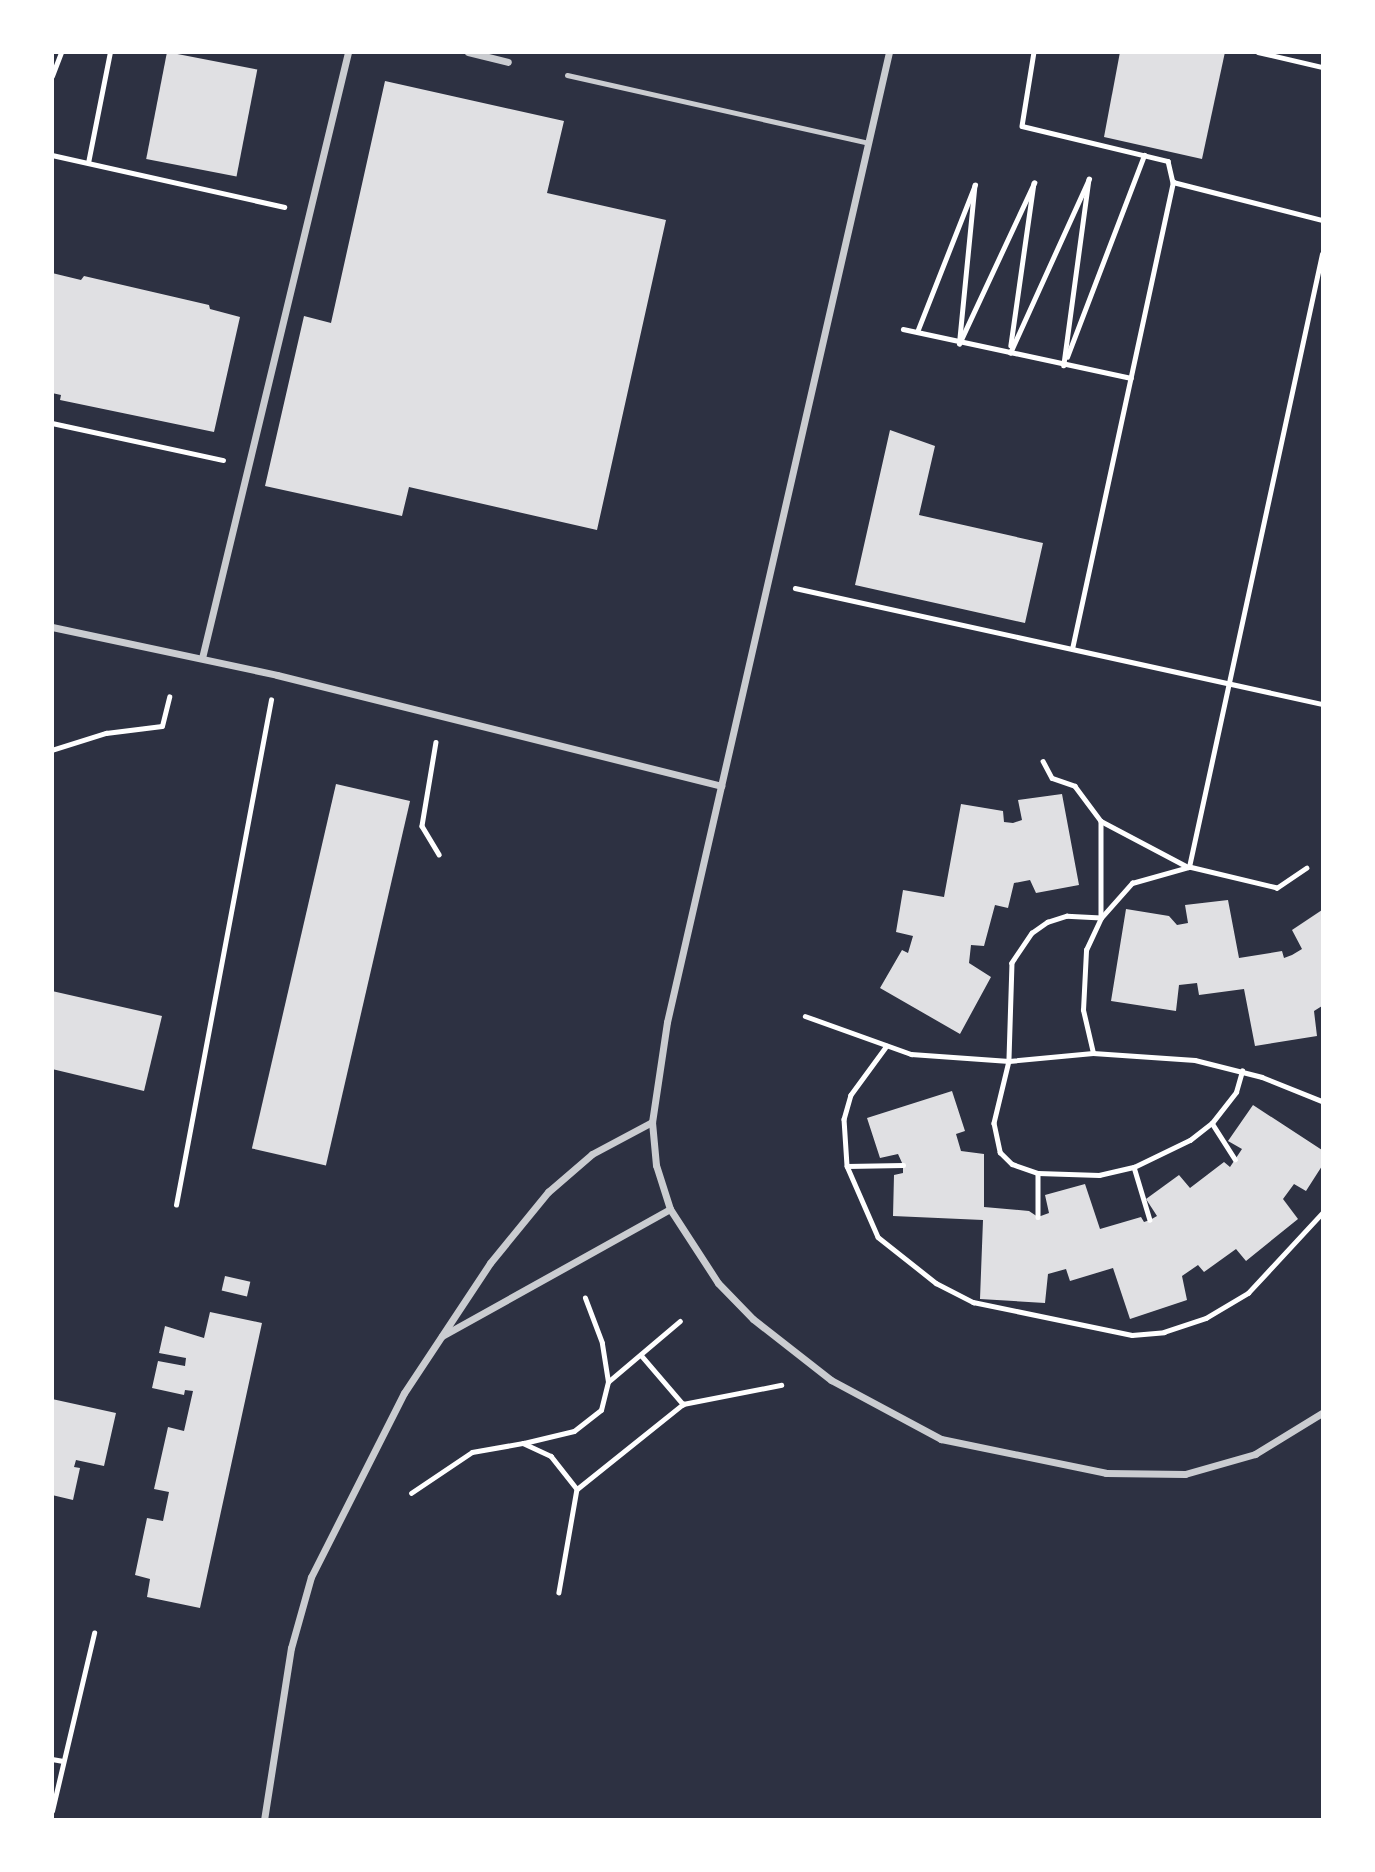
<!DOCTYPE html>
<html>
<head>
<meta charset="utf-8">
<style>
  body { margin:0 }
  #map { position:relative; width:1375px; height:1872px; overflow:hidden; background:#2d3142; font-family:Barlow,sans-serif }
  div>[style] { position:absolute }
  .building>* { inset:0; background:#e0e0e3; transform-origin:0 0 }
  .path>* { height:4.5px; margin:-2.25px; padding:0 2.25px; transform-origin:2.25px; border-radius:2.25px; background:#fff }
  .service>* { height:5px; margin:-2.5px; padding:0 2.5px; transform-origin:2.5px; border-radius:2.5px; background:#caccd0 }
  .minor>* { height:7px; margin:-3.5px; padding:0 3.5px; transform-origin:3.5px; border-radius:3.5px; background:#caccd0 }
  span { translate:-50% -50%; white-space:nowrap; text-align:center; line-height:1.15; -webkit-text-stroke:5px #fff; paint-order:stroke }
  .frame { position:absolute; inset:0; border:54px solid #fff; pointer-events:none }
</style>
</head>
<body>
<div id="map">
  <div class="building">
    <i style="left:167px;top:52px;width:92px;height:109px;rotate:11deg"></i>
    <i style="clip-path:polygon(1120px 52px,1225px 52px,1202px 159px,1104px 137px)"></i>
    <i style="clip-path:polygon(385px 81px,564px 121px,547px 193px,666px 220px,597px 530px,409px 487px,402px 516px,265px 486px,304px 316px,331px 323px)"></i>
    <i style="clip-path:polygon(52px 273px,81px 280px,84px 276px,209px 305px,210px 309px,240px 317px,214px 432px,60px 400px,61px 395px,52px 393px)"></i>
    <i style="clip-path:polygon(890px 430px,935px 446px,919px 515px,1043px 543px,1025px 623px,855px 585px)"></i>
    <i style="left:336px;top:784px;width:76px;height:374px;rotate:13deg"></i>
    <i style="clip-path:polygon(1062px 794px,1079px 885px,1036px 893px,1030px 880px,1014px 883px,1008px 908px,995px 905px,984px 946px,971px 945px,969px 963px,991px 977px,960px 1034px,880px 988px,902px 950px,908px 953px,913px 936px,896px 932px,903px 890px,944px 897px,961px 804px,1003px 811px,1004px 822px,1013px 823px,1022px 820px,1018px 800px)"></i>
    <i style="clip-path:polygon(1228px 900px,1239px 958px,1282px 951px,1284px 958px,1292px 955px,1302px 949px,1292px 930px,1322px 910px,1322px 1006px,1314px 1011px,1317px 1036px,1255px 1046px,1244px 989px,1199px 995px,1197px 983px,1179px 985px,1176px 1011px,1111px 1001px,1126px 909px,1169px 916px,1177px 925px,1188px 923px,1185px 905px)"></i>
    <i style="clip-path:polygon(52px 991px,162px 1016px,144px 1091px,52px 1069px)"></i>
    <i style="clip-path:polygon(952px 1091px,965px 1131px,956px 1134px,961px 1151px,984px 1154px,984px 1207px,1029px 1211px,1038px 1217px,1049px 1213px,1045px 1195px,1085px 1184px,1100px 1229px,1141px 1217px,1144px 1222px,1150px 1220px,1157px 1216px,1146px 1199px,1179px 1175px,1190px 1188px,1224px 1162px,1230px 1167px,1242px 1149px,1228px 1141px,1253px 1105px,1322px 1150px,1322px 1166px,1306px 1191px,1294px 1184px,1283px 1199px,1298px 1219px,1246px 1261px,1236px 1249px,1204px 1272px,1198px 1265px,1182px 1276px,1187px 1300px,1130px 1319px,1113px 1268px,1070px 1281px,1066px 1269px,1048px 1274px,1045px 1303px,980px 1299px,983px 1220px,893px 1216px,894px 1175px,903px 1173px,903px 1165px,898px 1154px,880px 1158px,867px 1118px)"></i>
    <i style="left:225px;top:1276px;width:26px;height:15px;rotate:13deg"></i>
    <i style="clip-path:polygon(210px 1312px,262px 1323px,200px 1608px,147px 1597px,150px 1579px,135px 1575px,147px 1518px,163px 1521px,169px 1492px,154px 1489px,168px 1427px,184px 1431px,193px 1391px,185px 1390px,184px 1395px,152px 1388px,158px 1361px,185px 1366px,186px 1358px,159px 1353px,165px 1326px,204px 1338px)"></i>
    <i style="clip-path:polygon(52px 1399px,116px 1413px,104px 1466px,76px 1460px,74px 1467px,80px 1468px,73px 1500px,52px 1495px)"></i>
  </div>
  <div class="path">
    <i style="left:1034px;top:52px;width:75px;rotate:99.2deg"></i>
    <i style="left:1022px;top:126px;width:150px;rotate:13.5deg"></i>
    <i style="left:1168px;top:161px;width:22px;rotate:77deg"></i>
    <i style="left:1258px;top:52px;width:66px;rotate:13.2deg"></i>
    <i style="left:52px;top:76px;width:26px;rotate:-69deg"></i>
    <i style="left:52px;top:155px;width:238px;rotate:12.6deg"></i>
    <i style="left:88px;top:163px;width:113px;rotate:-78.8deg"></i>
    <i style="left:903px;top:329px;width:233px;rotate:12.1deg"></i>
    <i style="left:917px;top:332px;width:158px;rotate:-68.5deg"></i>
    <i style="left:975px;top:185px;width:155px;rotate:95.6deg"></i>
    <i style="left:959px;top:344px;width:178px;rotate:-65deg"></i>
    <i style="left:1034px;top:183px;width:164px;rotate:98.1deg"></i>
    <i style="left:1010px;top:353px;width:191px;rotate:-65.6deg"></i>
    <i style="left:1089px;top:179px;width:188px;rotate:97.7deg"></i>
    <i style="left:1067px;top:357px;width:216px;rotate:-69.1deg"></i>
    <i style="left:52px;top:423px;width:175px;rotate:12.2deg"></i>
    <i style="left:795px;top:588px;width:540px;rotate:12.41deg"></i>
    <i style="left:1072px;top:649px;width:478px;rotate:-77.8deg"></i>
    <i style="left:1173px;top:182px;width:154px;rotate:14.3deg"></i>
    <i style="left:436px;top:742px;width:85px;rotate:99.5deg"></i>
    <i style="left:422px;top:826px;width:33px;rotate:59deg"></i>
    <i style="left:52px;top:750px;width:57px;rotate:-17.5deg"></i>
    <i style="left:106px;top:733px;width:56px;rotate:-7.1deg"></i>
    <i style="left:162px;top:726px;width:30px;rotate:-76deg"></i>
    <i style="left:1043px;top:761px;width:19px;rotate:62deg"></i>
    <i style="left:1052px;top:778px;width:24px;rotate:19deg"></i>
    <i style="left:1075px;top:786px;width:44px;rotate:53.4deg"></i>
    <i style="left:1101px;top:821px;width:97px;rotate:90deg"></i>
    <i style="left:1101px;top:918px;width:34px;rotate:-177deg"></i>
    <i style="left:1067px;top:916px;width:20px;rotate:162deg"></i>
    <i style="left:1048px;top:922px;width:19px;rotate:145deg"></i>
    <i style="left:1032px;top:933px;width:36px;rotate:124deg"></i>
    <i style="left:1012px;top:963px;width:98px;rotate:91.8deg"></i>
    <i style="left:1009px;top:1061px;width:64px;rotate:103.6deg"></i>
    <i style="left:994px;top:1123px;width:30px;rotate:78deg"></i>
    <i style="left:1000px;top:1152px;width:17px;rotate:45deg"></i>
    <i style="left:1012px;top:1164px;width:28px;rotate:19deg"></i>
    <i style="left:1038px;top:1173px;width:61px;rotate:1.9deg"></i>
    <i style="left:1099px;top:1175px;width:36px;rotate:-13deg"></i>
    <i style="left:1134px;top:1167px;width:62px;rotate:-25.7deg"></i>
    <i style="left:1190px;top:1140px;width:28px;rotate:-38deg"></i>
    <i style="left:1212px;top:1123px;width:39px;rotate:-52deg"></i>
    <i style="left:1236px;top:1092px;width:22px;rotate:-74deg"></i>
    <i style="left:1101px;top:821px;width:98px;rotate:27.9deg"></i>
    <i style="left:1307px;top:868px;width:36px;rotate:146deg"></i>
    <i style="left:1277px;top:888px;width:90px;rotate:-166.6deg"></i>
    <i style="left:1189px;top:867px;width:627px;rotate:-77.76deg"></i>
    <i style="left:805px;top:1016px;width:113px;rotate:19.7deg"></i>
    <i style="left:911px;top:1054px;width:98px;rotate:4.1deg"></i>
    <i style="left:1009px;top:1061px;width:84px;rotate:-5.4deg"></i>
    <i style="left:1093px;top:1053px;width:102px;rotate:3.9deg"></i>
    <i style="left:1195px;top:1060px;width:69px;rotate:14.2deg"></i>
    <i style="left:1262px;top:1077px;width:65px;rotate:21.8deg"></i>
    <i style="left:887px;top:1046px;width:61px;rotate:126.3deg"></i>
    <i style="left:851px;top:1095px;width:25px;rotate:106deg"></i>
    <i style="left:844px;top:1119px;width:47px;rotate:86.3deg"></i>
    <i style="left:847px;top:1166px;width:77px;rotate:66.4deg"></i>
    <i style="left:878px;top:1237px;width:74px;rotate:38.4deg"></i>
    <i style="left:936px;top:1283px;width:42px;rotate:27.2deg"></i>
    <i style="left:973px;top:1302px;width:162px;rotate:11.7deg"></i>
    <i style="left:1132px;top:1335px;width:32px;rotate:-5deg"></i>
    <i style="left:1164px;top:1332px;width:44px;rotate:-18.4deg"></i>
    <i style="left:1206px;top:1318px;width:49px;rotate:-30.8deg"></i>
    <i style="left:1248px;top:1293px;width:109px;rotate:-47.2deg"></i>
    <i style="left:1093px;top:1053px;width:44px;rotate:-103.1deg"></i>
    <i style="left:1083px;top:1010px;width:60px;rotate:-87.1deg"></i>
    <i style="left:1086px;top:950px;width:35px;rotate:-65deg"></i>
    <i style="left:1101px;top:918px;width:47px;rotate:-48.5deg"></i>
    <i style="left:1132px;top:883px;width:59px;rotate:-15.7deg"></i>
    <i style="left:1212px;top:1123px;width:43px;rotate:57.4deg"></i>
    <i style="left:847px;top:1166px;width:56px;rotate:-1deg"></i>
    <i style="left:1134px;top:1167px;width:55px;rotate:73.2deg"></i>
    <i style="left:1038px;top:1173px;width:44px;rotate:90deg"></i>
    <i style="left:176px;top:1205px;width:514px;rotate:-79.35deg"></i>
    <i style="left:641px;top:1355px;width:65px;rotate:49.4deg"></i>
    <i style="left:608px;top:1382px;width:94px;rotate:-40.3deg"></i>
    <i style="left:524px;top:1443px;width:51px;rotate:-13.5deg"></i>
    <i style="left:574px;top:1431px;width:34px;rotate:-38deg"></i>
    <i style="left:601px;top:1410px;width:29px;rotate:-76deg"></i>
    <i style="left:608px;top:1382px;width:39px;rotate:-99deg"></i>
    <i style="left:602px;top:1343px;width:48px;rotate:-110.7deg"></i>
    <i style="left:577px;top:1489px;width:136px;rotate:-38.7deg"></i>
    <i style="left:683px;top:1404px;width:100px;rotate:-11deg"></i>
    <i style="left:411px;top:1493px;width:73px;rotate:-33.9deg"></i>
    <i style="left:472px;top:1452px;width:52px;rotate:-10deg"></i>
    <i style="left:523px;top:1443px;width:31px;rotate:25deg"></i>
    <i style="left:551px;top:1456px;width:42px;rotate:51.8deg"></i>
    <i style="left:577px;top:1489px;width:105px;rotate:99.9deg"></i>
    <i style="left:52px;top:1759px;width:11px;rotate:10deg"></i>
    <i style="left:52px;top:1811px;width:183px;rotate:-76.7deg"></i>
  </div>
  <div class="service">
    <i style="left:567px;top:75px;width:309px;rotate:12.7deg"></i>
  </div>
  <div class="minor">
    <i style="left:468px;top:52px;width:41px;rotate:14deg"></i>
    <i style="left:889px;top:52px;width:995px;rotate:102.89deg"></i>
    <i style="left:667px;top:1022px;width:101px;rotate:98.5deg"></i>
    <i style="left:652px;top:1122px;width:43px;rotate:84.7deg"></i>
    <i style="left:656px;top:1165px;width:46px;rotate:72.3deg"></i>
    <i style="left:670px;top:1209px;width:88px;rotate:57deg"></i>
    <i style="left:718px;top:1283px;width:50px;rotate:45.8deg"></i>
    <i style="left:753px;top:1319px;width:99px;rotate:38deg"></i>
    <i style="left:831px;top:1380px;width:125px;rotate:28.2deg"></i>
    <i style="left:941px;top:1439px;width:168px;rotate:11.6deg"></i>
    <i style="left:1106px;top:1473px;width:79px;rotate:0.7deg"></i>
    <i style="left:1185px;top:1474px;width:73px;rotate:-15.9deg"></i>
    <i style="left:1255px;top:1454px;width:79px;rotate:-31.5deg"></i>
    <i style="left:52px;top:627px;width:230px;rotate:12deg"></i>
    <i style="left:277px;top:675px;width:458px;rotate:14deg"></i>
    <i style="left:202px;top:658px;width:623px;rotate:-76.45deg"></i>
    <i style="left:442px;top:1336px;width:261px;rotate:-29.1deg"></i>
    <i style="left:264px;top:1820px;width:174px;rotate:-81.1deg"></i>
    <i style="left:291px;top:1648px;width:74px;rotate:-74.3deg"></i>
    <i style="left:311px;top:1577px;width:206px;rotate:-63.2deg"></i>
    <i style="left:404px;top:1393px;width:156px;rotate:-56.5deg"></i>
    <i style="left:490px;top:1263px;width:92px;rotate:-50.8deg"></i>
    <i style="left:548px;top:1192px;width:58px;rotate:-40.8deg"></i>
    <i style="left:592px;top:1154px;width:68px;rotate:-28.1deg"></i>
  </div>
  <div class="frame"></div>
</div>
</body>
</html>
